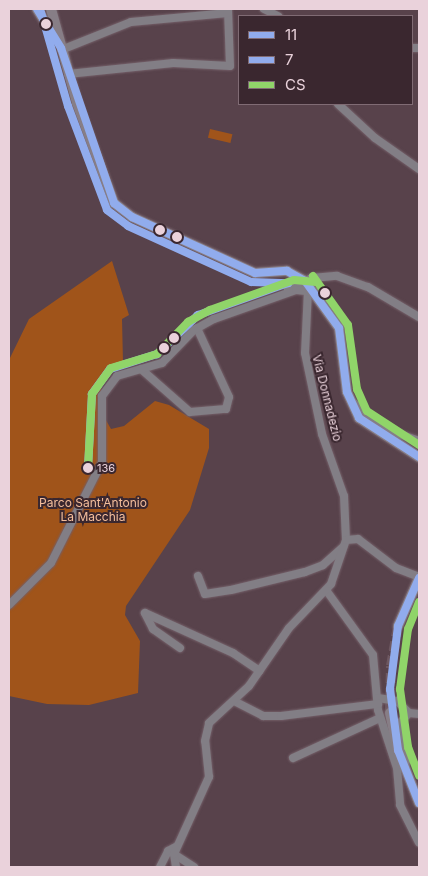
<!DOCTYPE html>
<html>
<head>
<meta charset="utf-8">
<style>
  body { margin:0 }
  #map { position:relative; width:428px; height:876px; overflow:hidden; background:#58424b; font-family:Inter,sans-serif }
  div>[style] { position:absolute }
  .green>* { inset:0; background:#a0541a; transform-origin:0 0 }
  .major-tunnel>* { height:10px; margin-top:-5px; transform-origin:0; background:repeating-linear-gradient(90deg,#6e5861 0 10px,transparent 0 15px) }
  .roads { filter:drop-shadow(0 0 1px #746069) drop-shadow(0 0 1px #746069) }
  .minor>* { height:8px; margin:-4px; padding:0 4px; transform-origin:4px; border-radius:4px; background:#827e85 }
  .major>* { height:10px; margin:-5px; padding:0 5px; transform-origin:5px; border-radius:5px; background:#877e86 }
  .bus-1>* { height:8px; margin:-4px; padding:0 4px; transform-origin:4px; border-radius:4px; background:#91aced }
  .bus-2>* { height:8px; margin:-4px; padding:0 4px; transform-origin:4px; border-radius:4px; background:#91aced }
  .bus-3>* { height:8px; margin:-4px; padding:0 4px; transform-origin:4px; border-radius:4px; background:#90d469 }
  .dots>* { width:14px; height:14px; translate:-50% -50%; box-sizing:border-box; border:2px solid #3a272f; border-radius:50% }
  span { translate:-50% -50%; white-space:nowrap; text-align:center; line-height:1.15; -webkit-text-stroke:4px #3a272f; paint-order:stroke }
  .bus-label { font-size:11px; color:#ead2db }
  .left { translate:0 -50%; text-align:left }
  .street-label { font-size:12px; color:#ead2db }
  .park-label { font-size:12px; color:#f4be9c }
  .frame { position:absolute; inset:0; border:10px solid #ead2db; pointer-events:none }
  .legend { position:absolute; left:238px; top:15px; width:175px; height:90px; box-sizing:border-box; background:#3a272f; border:1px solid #806b74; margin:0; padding:6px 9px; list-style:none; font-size:15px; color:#ead2db }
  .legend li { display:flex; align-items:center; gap:10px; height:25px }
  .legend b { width:25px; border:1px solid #806b74 }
</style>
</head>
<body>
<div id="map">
  <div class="green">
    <i style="left:210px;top:129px;width:23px;height:9px;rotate:13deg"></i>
    <i style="clip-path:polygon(112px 261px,129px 315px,122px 319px,123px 362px,103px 381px,98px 406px,111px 429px,124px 426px,155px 401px,169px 405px,209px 429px,209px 448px,190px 510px,126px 606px,125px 615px,140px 641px,138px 693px,89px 705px,47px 704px,9px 696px,9px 360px,29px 319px)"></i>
  </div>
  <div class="major-tunnel">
    <i style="left:390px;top:713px;width:47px;rotate:-88.8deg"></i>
    <i style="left:391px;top:666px;width:41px;rotate:-80.1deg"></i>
  </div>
  <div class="roads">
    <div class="minor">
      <i style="left:228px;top:9px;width:57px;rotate:88deg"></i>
      <i style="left:264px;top:9px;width:16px;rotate:27deg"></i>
      <i style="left:412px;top:48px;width:7px"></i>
      <i style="left:61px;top:50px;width:75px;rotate:-21.8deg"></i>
      <i style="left:131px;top:22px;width:97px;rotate:-5.3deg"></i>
      <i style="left:68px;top:74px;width:106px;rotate:-6deg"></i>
      <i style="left:173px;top:63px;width:57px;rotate:3deg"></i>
      <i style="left:338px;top:104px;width:50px;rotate:42.6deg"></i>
      <i style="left:375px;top:138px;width:54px;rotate:35.2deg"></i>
      <i style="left:288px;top:290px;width:27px;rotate:-27deg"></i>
      <i style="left:312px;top:278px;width:25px;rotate:-5deg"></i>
      <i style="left:337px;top:276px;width:33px;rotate:20deg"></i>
      <i style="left:368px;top:287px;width:59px;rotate:30.5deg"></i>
      <i style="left:308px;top:290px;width:63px;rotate:92.7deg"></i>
      <i style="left:305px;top:353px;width:83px;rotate:78.1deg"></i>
      <i style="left:322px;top:434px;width:66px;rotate:70.5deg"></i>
      <i style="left:344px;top:496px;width:44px;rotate:87.4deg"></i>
      <i style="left:141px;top:369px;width:65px;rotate:41.3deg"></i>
      <i style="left:190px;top:412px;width:36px;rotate:-5deg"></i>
      <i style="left:226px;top:409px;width:12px;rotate:-76deg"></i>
      <i style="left:229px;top:397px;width:76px;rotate:-114.9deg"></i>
      <i style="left:354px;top:403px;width:32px;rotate:46deg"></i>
      <i style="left:376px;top:426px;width:46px;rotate:19.2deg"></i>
      <i style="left:198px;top:576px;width:19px;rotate:69deg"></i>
      <i style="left:205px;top:594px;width:26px;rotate:-9deg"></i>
      <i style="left:231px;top:590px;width:76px;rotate:-13.7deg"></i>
      <i style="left:305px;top:572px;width:19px;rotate:-21deg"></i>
      <i style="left:323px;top:565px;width:27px;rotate:-42deg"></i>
      <i style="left:326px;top:590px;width:80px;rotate:54.1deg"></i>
      <i style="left:373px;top:655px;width:55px;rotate:84.8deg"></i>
      <i style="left:378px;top:710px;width:61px;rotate:71.9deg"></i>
      <i style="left:397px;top:768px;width:37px;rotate:85deg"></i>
      <i style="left:400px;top:805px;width:42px;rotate:63.4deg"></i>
      <i style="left:9px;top:605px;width:59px;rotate:-45deg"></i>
      <i style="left:51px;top:563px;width:102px;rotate:-63.2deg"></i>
      <i style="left:97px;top:472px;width:11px;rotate:-63deg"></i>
      <i style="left:102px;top:462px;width:66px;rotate:-90deg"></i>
      <i style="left:102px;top:396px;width:25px;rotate:-53deg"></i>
      <i style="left:117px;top:376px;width:47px;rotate:-16.1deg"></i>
      <i style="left:162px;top:363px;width:46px;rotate:-45.9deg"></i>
      <i style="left:194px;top:330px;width:23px;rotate:-29deg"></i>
      <i style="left:214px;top:319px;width:87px;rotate:-19.5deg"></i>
      <i style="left:296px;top:290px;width:19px;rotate:6deg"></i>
      <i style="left:180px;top:648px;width:33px;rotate:-145deg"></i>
      <i style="left:153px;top:629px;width:18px;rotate:-117deg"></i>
      <i style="left:145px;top:613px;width:97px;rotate:24.4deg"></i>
      <i style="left:233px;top:653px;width:32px;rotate:34deg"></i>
      <i style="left:378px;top:698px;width:19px;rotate:9deg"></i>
      <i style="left:397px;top:701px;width:17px;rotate:45deg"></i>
      <i style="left:234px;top:701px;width:33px;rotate:27deg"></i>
      <i style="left:263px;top:716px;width:18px"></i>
      <i style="left:281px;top:716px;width:98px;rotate:-7.1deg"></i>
      <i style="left:293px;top:758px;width:96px;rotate:-24.7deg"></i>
      <i style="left:405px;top:767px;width:11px;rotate:-80deg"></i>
      <i style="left:407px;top:756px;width:33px;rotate:-104deg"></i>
      <i style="left:399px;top:724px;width:15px;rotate:-48deg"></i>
      <i style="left:409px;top:713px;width:10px;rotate:6deg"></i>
      <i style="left:174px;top:854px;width:24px;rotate:33deg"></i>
      <i style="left:160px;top:867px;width:18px;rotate:-63deg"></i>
      <i style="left:168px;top:851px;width:10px;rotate:-29deg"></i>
      <i style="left:176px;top:867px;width:13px;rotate:-99deg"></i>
      <i style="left:174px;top:854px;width:85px;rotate:-65.6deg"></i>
      <i style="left:209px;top:777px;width:36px;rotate:-96deg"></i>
      <i style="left:205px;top:741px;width:18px;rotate:-77deg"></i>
      <i style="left:209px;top:723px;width:54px;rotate:-42.8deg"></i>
      <i style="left:249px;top:686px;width:70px;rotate:-55.4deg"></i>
      <i style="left:289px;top:628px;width:61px;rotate:-46.3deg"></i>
      <i style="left:331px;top:584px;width:46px;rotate:-71.2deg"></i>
      <i style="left:346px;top:540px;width:12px;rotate:-5deg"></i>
      <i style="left:358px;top:539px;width:48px;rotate:37.3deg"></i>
      <i style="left:396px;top:568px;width:25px;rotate:21deg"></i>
    </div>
    <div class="major">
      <i style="left:37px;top:9px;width:36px;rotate:58deg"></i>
      <i style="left:51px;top:9px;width:98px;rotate:74.5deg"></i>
      <i style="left:77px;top:103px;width:107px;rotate:69.7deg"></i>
      <i style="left:114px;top:203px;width:23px;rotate:38deg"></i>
      <i style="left:132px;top:217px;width:135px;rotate:24.5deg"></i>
      <i style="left:255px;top:273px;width:32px;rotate:-4deg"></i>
      <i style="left:287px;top:271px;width:21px;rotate:29deg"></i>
      <i style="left:305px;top:281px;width:58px;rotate:54.1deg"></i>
      <i style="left:339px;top:328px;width:64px;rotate:82.9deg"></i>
      <i style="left:347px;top:392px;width:29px;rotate:65deg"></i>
      <i style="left:359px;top:418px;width:72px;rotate:33deg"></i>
      <i style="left:398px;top:626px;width:52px;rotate:-66.4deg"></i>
      <i style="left:390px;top:713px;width:38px;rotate:78deg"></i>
      <i style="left:398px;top:750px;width:57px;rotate:68.4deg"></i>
    </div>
  </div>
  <div class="bus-1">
    <i style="left:37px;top:9px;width:46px;rotate:58.4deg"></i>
    <i style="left:61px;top:48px;width:164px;rotate:71.1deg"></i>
    <i style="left:114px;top:203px;width:23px;rotate:38deg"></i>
    <i style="left:132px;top:217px;width:135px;rotate:24.5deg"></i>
    <i style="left:255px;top:273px;width:32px;rotate:-4deg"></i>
    <i style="left:287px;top:271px;width:21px;rotate:29deg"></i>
    <i style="left:305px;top:281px;width:58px;rotate:54.1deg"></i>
    <i style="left:339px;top:328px;width:64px;rotate:82.9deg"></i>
    <i style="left:347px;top:392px;width:29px;rotate:65deg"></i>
    <i style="left:359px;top:418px;width:72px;rotate:33deg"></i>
    <i style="left:419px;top:578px;width:52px;rotate:113.6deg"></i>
    <i style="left:398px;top:626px;width:64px;rotate:97.2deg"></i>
    <i style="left:390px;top:689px;width:62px;rotate:82.5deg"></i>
    <i style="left:398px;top:750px;width:57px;rotate:68.4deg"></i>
  </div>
  <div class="bus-2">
    <i style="left:41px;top:12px;width:98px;rotate:74deg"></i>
    <i style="left:68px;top:106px;width:111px;rotate:69.4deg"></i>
    <i style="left:107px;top:210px;width:26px;rotate:37deg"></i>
    <i style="left:128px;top:226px;width:135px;rotate:24.5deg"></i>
    <i style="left:251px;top:282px;width:37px;rotate:2deg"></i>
    <i style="left:288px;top:283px;width:96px;rotate:160.4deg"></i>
    <i style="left:198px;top:315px;width:57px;rotate:136.4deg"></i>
    <i style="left:157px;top:354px;width:49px;rotate:162.3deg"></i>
    <i style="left:110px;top:369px;width:31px;rotate:126deg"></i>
    <i style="left:92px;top:394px;width:74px;rotate:93.1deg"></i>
  </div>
  <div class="bus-3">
    <i style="left:313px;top:276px;width:60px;rotate:54.5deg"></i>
    <i style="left:348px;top:325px;width:65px;rotate:82deg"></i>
    <i style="left:357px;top:389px;width:24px;rotate:66deg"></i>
    <i style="left:367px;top:411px;width:62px;rotate:33.2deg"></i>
    <i style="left:88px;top:468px;width:74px;rotate:-86.9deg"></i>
    <i style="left:92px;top:394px;width:32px;rotate:-54deg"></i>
    <i style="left:111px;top:368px;width:48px;rotate:-16.9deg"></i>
    <i style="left:157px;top:354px;width:45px;rotate:-45.9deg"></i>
    <i style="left:188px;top:322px;width:25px;rotate:-29deg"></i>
    <i style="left:210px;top:310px;width:89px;rotate:-19.7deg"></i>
    <i style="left:294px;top:280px;width:22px;rotate:5deg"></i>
    <i style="left:419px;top:602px;width:29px;rotate:112deg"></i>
    <i style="left:408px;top:629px;width:61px;rotate:97.6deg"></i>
    <i style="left:400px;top:689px;width:59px;rotate:82.1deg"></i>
    <i style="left:408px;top:747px;width:31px;rotate:69deg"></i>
  </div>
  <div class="dots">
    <i style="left:46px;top:24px;background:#ead2db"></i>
    <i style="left:160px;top:230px;background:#ead2db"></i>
    <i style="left:177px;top:237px;background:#ead2db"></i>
    <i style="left:325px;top:293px;background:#ead2db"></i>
    <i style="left:174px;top:338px;background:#ead2db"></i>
    <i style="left:164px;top:348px;background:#ead2db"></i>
    <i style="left:88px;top:468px;background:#ead2db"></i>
  </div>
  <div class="bus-label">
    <span class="left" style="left:97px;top:468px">136</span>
  </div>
  <div class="street-label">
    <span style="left:327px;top:398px;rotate:76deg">Via Donnadezio</span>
  </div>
  <div class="park-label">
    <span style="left:93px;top:510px">Parco Sant'Antonio<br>La Macchia</span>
  </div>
  <div class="frame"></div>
  <ul class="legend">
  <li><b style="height:6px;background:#91aced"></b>11</li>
  <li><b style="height:6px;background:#91aced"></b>7</li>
  <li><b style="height:6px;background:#90d469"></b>CS</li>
  </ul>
</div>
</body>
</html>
